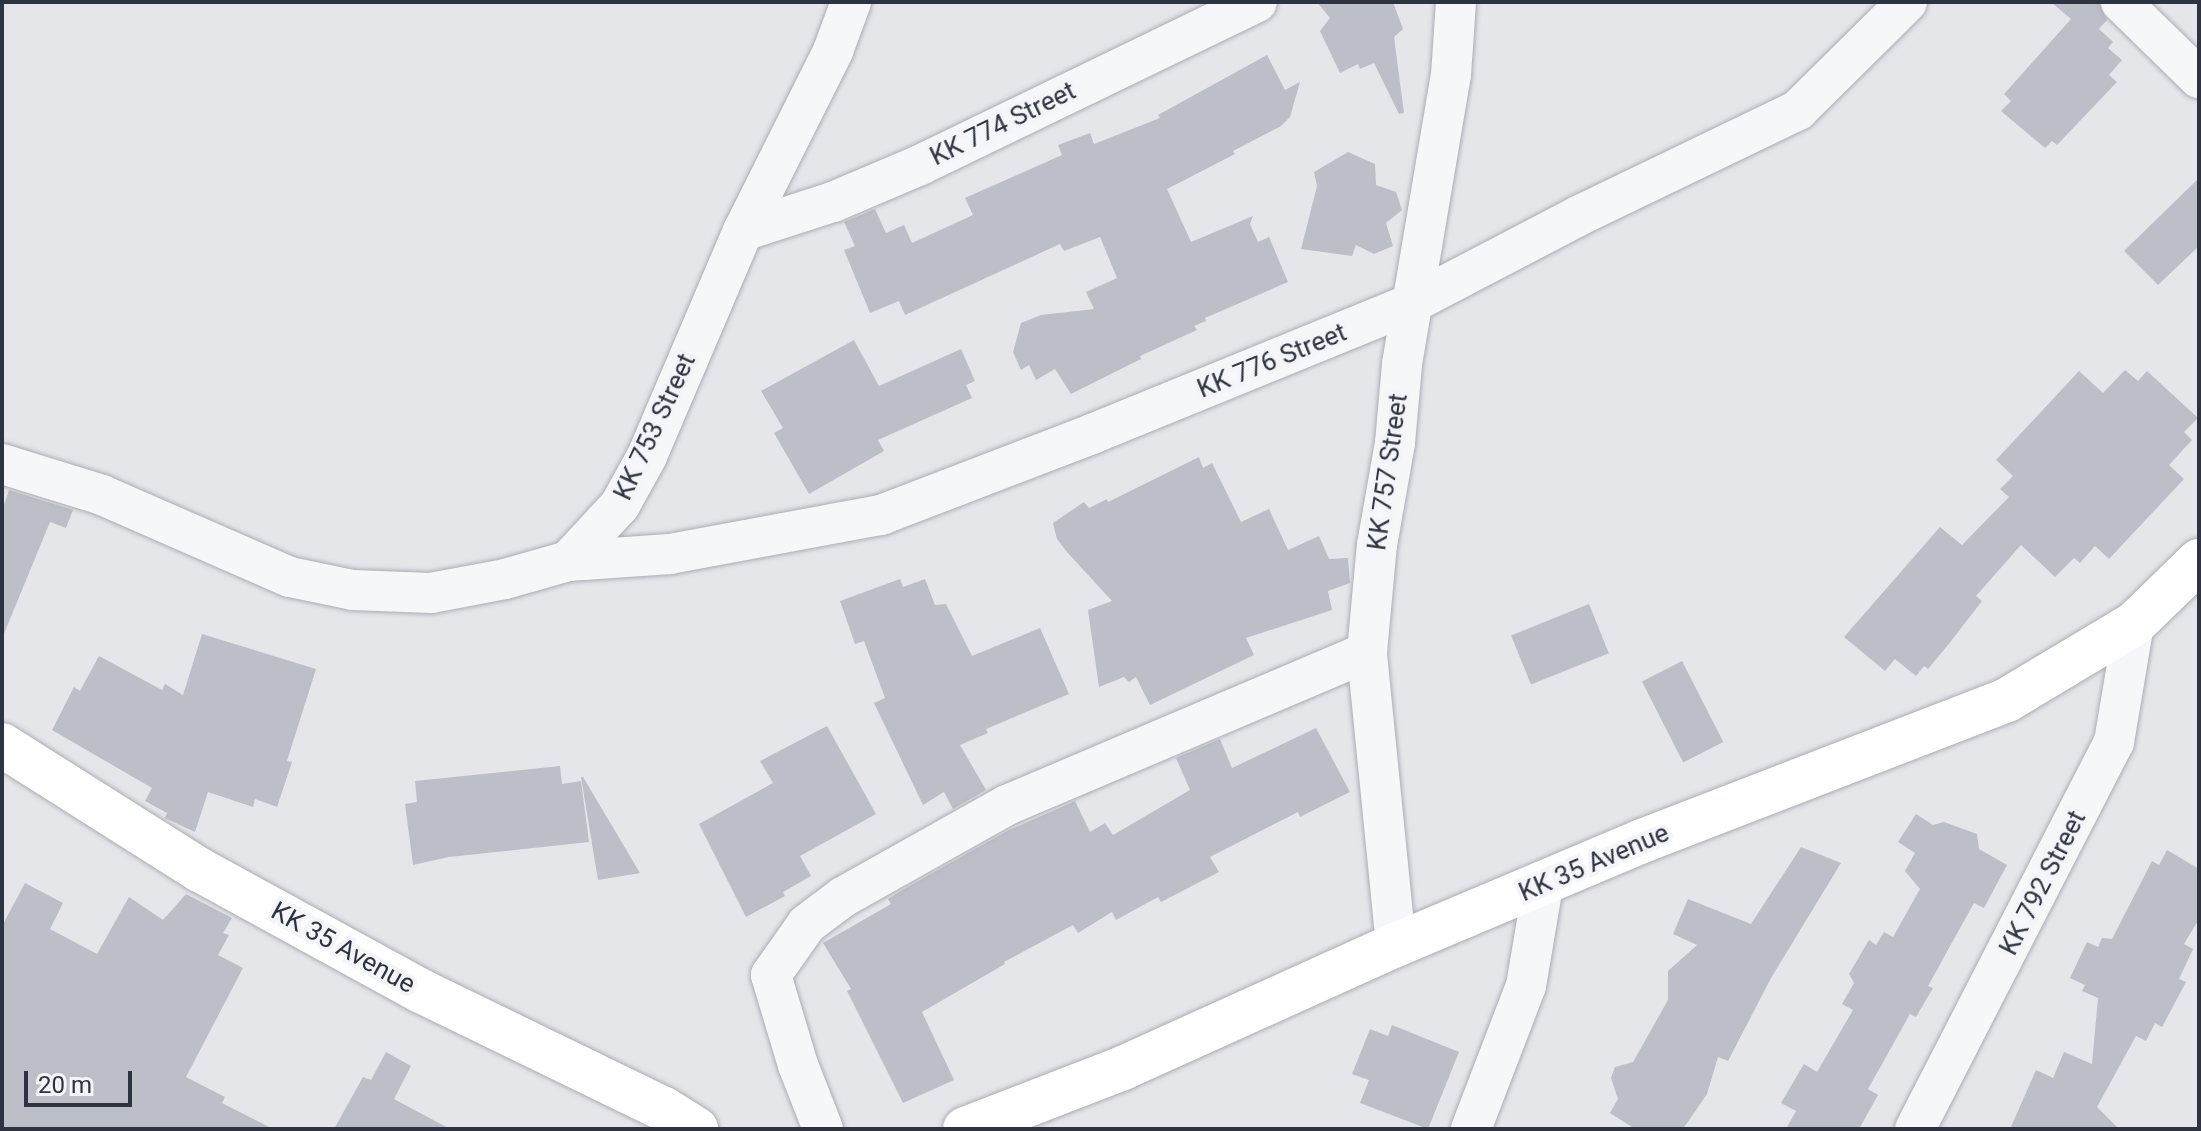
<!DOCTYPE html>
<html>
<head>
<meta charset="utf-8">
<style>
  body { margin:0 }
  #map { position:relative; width:2201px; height:1131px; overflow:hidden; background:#e4e6ea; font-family:Roboto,sans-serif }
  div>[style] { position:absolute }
  .building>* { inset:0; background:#bcbfc7; transform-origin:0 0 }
  .roads { filter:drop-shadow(0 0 2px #aaadb4) drop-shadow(0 0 2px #aaadb4) }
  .minor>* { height:40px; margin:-20px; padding:0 20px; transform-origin:20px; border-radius:20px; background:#f6f7f9 }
  .secondary>* { height:44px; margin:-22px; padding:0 22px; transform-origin:22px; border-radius:22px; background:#fff }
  span { translate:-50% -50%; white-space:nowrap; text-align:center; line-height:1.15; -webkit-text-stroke:8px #f4f5f8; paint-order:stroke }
  .street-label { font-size:26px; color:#2e3341 }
  .frame { position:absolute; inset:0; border:4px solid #2e3341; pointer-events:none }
  .scale { position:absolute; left:24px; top:1071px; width:108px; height:36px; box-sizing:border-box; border:4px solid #2e3341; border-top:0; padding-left:10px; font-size:24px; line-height:28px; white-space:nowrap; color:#2e3341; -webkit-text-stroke:6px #f4f5f8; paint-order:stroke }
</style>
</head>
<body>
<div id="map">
  <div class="building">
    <i style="clip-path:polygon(1317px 2px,1393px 2px,1403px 29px,1394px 37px,1404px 113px,1399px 114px,1374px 63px,1360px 69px,1358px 64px,1340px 73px,1320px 31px,1330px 18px)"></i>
    <i style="clip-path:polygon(2051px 2px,2099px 2px,2107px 20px,2099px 29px,2113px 42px,2108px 48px,2122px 60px,2109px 75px,2117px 82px,2057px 145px,2052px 141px,2045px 148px,2001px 111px,2011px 101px,2004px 94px,2071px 19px)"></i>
    <i style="clip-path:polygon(1267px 55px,1285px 90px,1300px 82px,1290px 117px,1281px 126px,1233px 151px,1235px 154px,1167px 189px,1191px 242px,1253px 216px,1250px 224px,1258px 242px,1269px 237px,1288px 282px,1205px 318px,1206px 321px,1194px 326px,1197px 330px,1140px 356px,1141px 359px,1071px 394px,1055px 369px,1036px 380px,1029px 365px,1021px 370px,1013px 352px,1021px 323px,1041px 315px,1094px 309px,1086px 292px,1117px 278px,1100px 237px,1064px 251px,1060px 244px,905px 315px,899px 301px,870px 313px,844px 250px,855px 246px,844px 222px,875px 209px,886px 233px,904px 225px,912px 243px,973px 215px,965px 198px,1062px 155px,1058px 145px,1090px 133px,1094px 144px,1160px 118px,1158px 115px)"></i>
    <i style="clip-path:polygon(1348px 152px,1375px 164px,1376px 185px,1396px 192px,1402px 210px,1386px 223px,1393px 246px,1374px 254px,1356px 245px,1352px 256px,1301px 249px,1317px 186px,1314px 172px)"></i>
    <i style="clip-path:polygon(2199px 178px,2199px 246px,2158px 285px,2124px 251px)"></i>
    <i style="clip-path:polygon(854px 340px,879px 386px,961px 349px,975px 381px,966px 385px,972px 398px,878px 440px,884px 451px,809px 494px,774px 433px,783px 428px,761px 391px)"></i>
    <i style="clip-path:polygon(2125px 370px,2138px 381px,2147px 371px,2198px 418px,2184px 432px,2192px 440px,2169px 465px,2184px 479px,2109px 559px,2095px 546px,2080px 563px,2074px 558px,2055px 577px,2021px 545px,1976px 596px,1982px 601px,1948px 645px,1928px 669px,1924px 666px,1916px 676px,1895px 659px,1885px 671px,1844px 637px,1940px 527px,1962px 545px,2009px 497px,2000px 489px,2013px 476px,1996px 460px,2079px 371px,2103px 393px)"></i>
    <i style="clip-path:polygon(1199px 457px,1203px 468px,1212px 463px,1241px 522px,1269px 509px,1288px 550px,1319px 536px,1329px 559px,1348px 558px,1350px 583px,1328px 591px,1332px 610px,1246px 638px,1254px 655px,1150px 705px,1136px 677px,1129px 682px,1124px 677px,1099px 687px,1088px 610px,1112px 601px,1067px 552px,1057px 539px,1053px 523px,1084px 502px,1089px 508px,1107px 499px,1108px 502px)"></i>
    <i style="clip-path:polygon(9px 490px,73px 510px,66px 528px,50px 522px,3px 636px,2px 511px)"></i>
    <i style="clip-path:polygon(900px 579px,903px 587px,925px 579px,935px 605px,946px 604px,972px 656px,1040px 628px,1069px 694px,986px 729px,988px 733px,960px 745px,986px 790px,953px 809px,944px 792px,923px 805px,874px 703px,885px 698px,864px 641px,855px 644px,840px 601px)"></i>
    <i style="left:1589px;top:604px;width:53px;height:84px;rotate:68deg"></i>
    <i style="clip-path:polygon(202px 634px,316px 669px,287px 761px,292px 762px,277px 807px,255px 799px,253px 807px,208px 792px,195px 832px,165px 818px,167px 813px,145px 801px,152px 788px,52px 730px,74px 687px,80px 691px,99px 656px,162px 690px,165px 684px,183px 695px)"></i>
    <i style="left:1682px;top:661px;width:91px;height:45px;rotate:63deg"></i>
    <i style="clip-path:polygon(827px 726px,876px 814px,800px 856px,811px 876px,783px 892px,785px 896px,746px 917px,699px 824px,773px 783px,760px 761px)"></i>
    <i style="clip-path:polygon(1316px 728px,1350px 792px,1300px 817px,1298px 812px,1210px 857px,1219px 872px,1161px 902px,1158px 897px,1116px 920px,1112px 912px,1078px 933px,1073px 925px,1004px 962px,1005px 964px,922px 1012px,954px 1080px,903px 1103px,847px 991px,851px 989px,823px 943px,891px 904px,888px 899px,904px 889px,1009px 830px,1064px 806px,1075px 801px,1090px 832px,1105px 823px,1113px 835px,1190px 790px,1176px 758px,1220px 739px,1232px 768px)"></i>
    <i style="clip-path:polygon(560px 766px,562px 784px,581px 781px,589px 842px,449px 857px,413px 865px,405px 804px,417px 802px,415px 781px)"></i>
    <i style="clip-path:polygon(581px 777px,583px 777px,640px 873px,598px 880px)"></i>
    <i style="clip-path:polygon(1916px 814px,1933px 825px,1944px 822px,1977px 834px,1979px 849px,2007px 865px,1984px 908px,1974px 903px,1928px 986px,1933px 988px,1916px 1017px,1910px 1014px,1868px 1089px,1878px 1095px,1859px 1129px,1786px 1129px,1796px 1111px,1781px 1103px,1804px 1064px,1817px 1072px,1853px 1010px,1842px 1004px,1854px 983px,1849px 974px,1869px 940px,1876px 945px,1884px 932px,1893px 937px,1920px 889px,1905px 871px,1915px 853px,1898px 842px)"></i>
    <i style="clip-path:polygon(1801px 847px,1841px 863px,1771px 978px,1728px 1061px,1718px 1057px,1707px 1094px,1683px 1129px,1635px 1129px,1610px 1113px,1618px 1099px,1611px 1078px,1615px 1067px,1633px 1062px,1668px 1000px,1668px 971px,1697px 945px,1673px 934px,1688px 899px,1751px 924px)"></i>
    <i style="clip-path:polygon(2167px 850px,2199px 869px,2199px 919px,2184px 944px,2193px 949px,2179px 979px,2186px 982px,2162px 1027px,2155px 1023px,2146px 1041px,2136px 1036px,2097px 1107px,2119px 1129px,2010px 1129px,2036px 1070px,2053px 1078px,2064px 1052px,2092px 1064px,2098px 998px,2082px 991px,2085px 985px,2070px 978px,2087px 942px,2098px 947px,2102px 938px,2112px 939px,2152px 861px,2159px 865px)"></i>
    <i style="clip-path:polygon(25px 883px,63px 903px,50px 929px,97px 954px,129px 897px,163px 920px,186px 894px,232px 918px,223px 933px,229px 935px,218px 955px,243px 968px,186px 1077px,225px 1097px,222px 1103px,273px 1129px,2px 1129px,2px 926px)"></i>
    <i style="clip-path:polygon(1392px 1025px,1459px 1052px,1428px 1129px,1360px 1103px,1369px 1080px,1352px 1074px,1370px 1029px,1388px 1036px)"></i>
    <i style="clip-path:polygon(386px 1052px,411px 1066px,394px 1099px,450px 1129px,334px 1129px,363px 1077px,371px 1080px)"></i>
  </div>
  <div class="roads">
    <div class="minor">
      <i style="left:2121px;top:2px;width:109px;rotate:44.3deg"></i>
      <i style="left:743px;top:231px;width:95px;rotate:-17.9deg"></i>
      <i style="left:833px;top:202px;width:95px;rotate:-23deg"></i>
      <i style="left:920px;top:165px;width:374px;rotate:-25.8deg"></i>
      <i style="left:2px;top:464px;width:105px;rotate:17.2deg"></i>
      <i style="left:102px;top:495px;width:205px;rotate:23.6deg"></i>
      <i style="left:290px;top:577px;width:64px;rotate:11.7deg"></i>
      <i style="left:353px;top:590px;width:78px;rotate:2.2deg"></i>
      <i style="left:431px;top:593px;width:75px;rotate:-10.7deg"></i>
      <i style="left:505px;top:579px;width:66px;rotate:-15.9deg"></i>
      <i style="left:568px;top:561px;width:76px;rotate:-47.1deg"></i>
      <i style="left:620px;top:505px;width:56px;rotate:-61.1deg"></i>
      <i style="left:647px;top:456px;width:245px;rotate:-66.9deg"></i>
      <i style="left:743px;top:231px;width:201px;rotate:-63.4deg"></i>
      <i style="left:833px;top:51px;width:52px;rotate:-69.8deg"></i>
      <i style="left:568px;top:561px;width:102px;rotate:-3.9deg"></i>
      <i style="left:670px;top:554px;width:215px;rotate:-10.5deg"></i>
      <i style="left:881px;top:515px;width:226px;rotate:-21deg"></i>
      <i style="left:1092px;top:434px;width:344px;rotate:-22.2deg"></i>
      <i style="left:1410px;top:304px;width:190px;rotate:-27.6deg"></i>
      <i style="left:1578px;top:216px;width:244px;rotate:-25.7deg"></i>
      <i style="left:1798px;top:110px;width:153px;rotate:-44.7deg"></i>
      <i style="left:1396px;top:945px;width:294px;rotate:-95.7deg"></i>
      <i style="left:1367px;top:652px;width:107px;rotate:-84.7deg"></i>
      <i style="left:1377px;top:545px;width:104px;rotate:-80deg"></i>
      <i style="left:1395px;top:443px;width:79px;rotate:-84.9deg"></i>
      <i style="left:1402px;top:364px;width:293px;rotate:-80.4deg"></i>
      <i style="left:1451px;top:75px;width:73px;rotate:-86.1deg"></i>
      <i style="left:823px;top:1129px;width:69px;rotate:-111.3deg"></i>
      <i style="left:798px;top:1065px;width:94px;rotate:-106.7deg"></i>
      <i style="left:771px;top:975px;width:62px;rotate:-54.8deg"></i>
      <i style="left:807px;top:924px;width:45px;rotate:-36.9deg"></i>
      <i style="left:843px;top:897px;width:188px;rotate:-29.3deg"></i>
      <i style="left:1007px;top:805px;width:391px;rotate:-23deg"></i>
      <i style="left:1471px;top:1129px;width:153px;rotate:-69deg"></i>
      <i style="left:1526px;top:986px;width:101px;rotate:-80.4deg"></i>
      <i style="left:1915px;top:1129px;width:435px;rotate:-62.8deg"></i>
      <i style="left:2114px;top:742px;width:120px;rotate:-80.4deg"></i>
    </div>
    <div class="secondary">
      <i style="left:2px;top:745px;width:234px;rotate:32.3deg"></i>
      <i style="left:200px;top:870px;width:252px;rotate:28.7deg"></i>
      <i style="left:421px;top:991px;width:270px;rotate:25.9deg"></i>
      <i style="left:664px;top:1109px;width:38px;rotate:32deg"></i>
      <i style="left:965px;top:1129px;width:169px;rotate:-21.1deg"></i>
      <i style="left:1123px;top:1068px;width:299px;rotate:-24.3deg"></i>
      <i style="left:1396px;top:945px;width:267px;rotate:-22.9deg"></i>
      <i style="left:1642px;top:841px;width:391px;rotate:-21.1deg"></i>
      <i style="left:2007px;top:700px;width:148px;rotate:-30.9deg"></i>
      <i style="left:2134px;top:624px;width:91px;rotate:-44.1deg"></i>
    </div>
  </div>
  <div class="street-label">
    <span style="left:1003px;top:124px;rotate:-26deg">KK 774 Street</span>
    <span style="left:1272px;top:361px;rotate:-22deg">KK 776 Street</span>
    <span style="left:655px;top:427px;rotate:-65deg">KK 753 Street</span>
    <span style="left:1388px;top:472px;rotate:-82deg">KK 757 Street</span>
    <span style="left:1594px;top:863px;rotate:-23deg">KK 35 Avenue</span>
    <span style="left:2043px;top:883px;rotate:-63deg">KK 792 Street</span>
    <span style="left:343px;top:948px;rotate:29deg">KK 35 Avenue</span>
  </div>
  <div class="frame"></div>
  <div class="scale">20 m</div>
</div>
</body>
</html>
